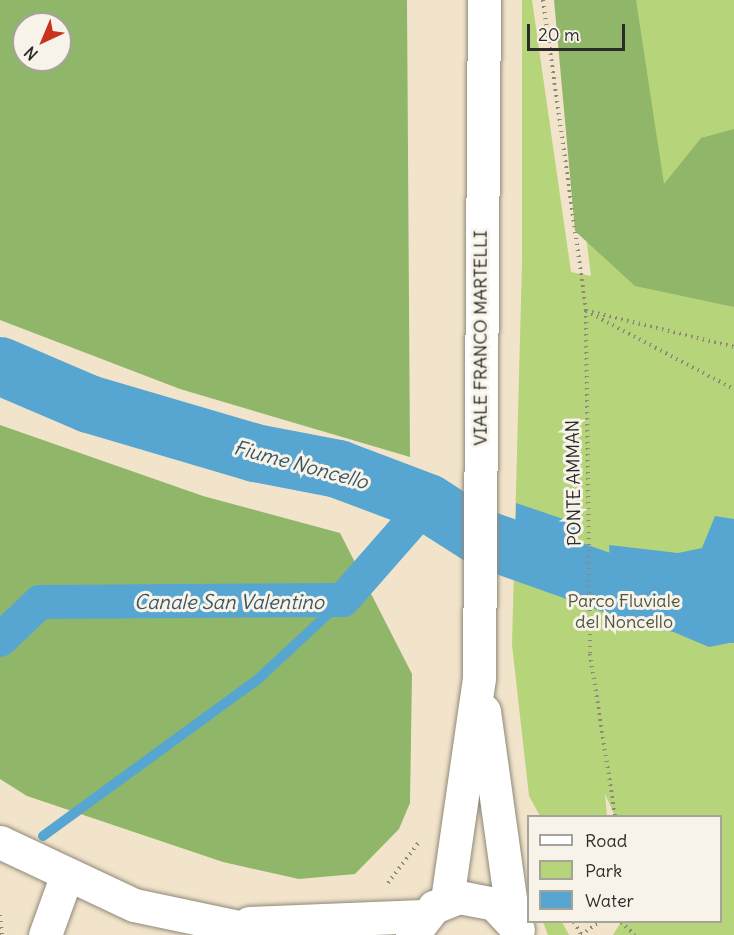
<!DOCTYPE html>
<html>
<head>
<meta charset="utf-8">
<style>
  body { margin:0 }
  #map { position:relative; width:734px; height:935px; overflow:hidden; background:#f2e4ca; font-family:Delius,sans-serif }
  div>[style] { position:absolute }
  .green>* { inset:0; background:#b6d47a }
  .forest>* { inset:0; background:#90b66a }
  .water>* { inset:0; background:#57a6d1 }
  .pier>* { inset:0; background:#f2e4ca }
  .stream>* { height:10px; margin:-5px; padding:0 5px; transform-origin:5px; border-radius:5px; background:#57a6d1 }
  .canal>* { height:34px; margin:-17px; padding:0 17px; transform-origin:17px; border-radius:17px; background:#57a6d1 }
  .river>* { height:58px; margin:-29px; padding:0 29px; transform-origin:29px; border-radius:29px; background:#57a6d1 }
  .path>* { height:4px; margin-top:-2px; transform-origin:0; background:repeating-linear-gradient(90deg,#8e887a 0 1.5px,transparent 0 6px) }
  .roads { filter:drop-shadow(0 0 2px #8e887a) drop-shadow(0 0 2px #8e887a) }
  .minor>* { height:33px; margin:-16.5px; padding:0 16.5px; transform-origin:16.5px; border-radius:16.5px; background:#fff }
  .secondary>* { height:33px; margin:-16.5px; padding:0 16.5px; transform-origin:16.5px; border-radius:16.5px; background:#fff }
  span { translate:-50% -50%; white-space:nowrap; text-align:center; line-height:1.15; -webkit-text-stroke:6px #f7f3e8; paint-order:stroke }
  .street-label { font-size:18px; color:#2b2b2b }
  .park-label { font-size:18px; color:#4e553f }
  .water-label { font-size:20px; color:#3a5665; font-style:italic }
  .legend { position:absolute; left:527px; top:815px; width:195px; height:108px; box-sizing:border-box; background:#f7f3e8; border:2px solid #a5a39c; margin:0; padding:8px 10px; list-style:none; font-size:18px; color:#2b2b2b }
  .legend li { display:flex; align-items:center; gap:12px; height:30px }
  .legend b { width:30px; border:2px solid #a5a39c }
  .north { position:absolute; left:12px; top:12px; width:60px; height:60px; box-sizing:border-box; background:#f7f3e8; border:2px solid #a5a39c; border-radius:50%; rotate:224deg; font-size:16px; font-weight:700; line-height:24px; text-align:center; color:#2b2b2b }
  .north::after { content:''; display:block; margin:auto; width:21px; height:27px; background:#c8321e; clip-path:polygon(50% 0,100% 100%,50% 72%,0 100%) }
  .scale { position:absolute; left:527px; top:24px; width:98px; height:27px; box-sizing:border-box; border:3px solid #2b2b2b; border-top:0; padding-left:8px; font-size:18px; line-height:21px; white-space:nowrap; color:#2b2b2b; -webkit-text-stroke:4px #f7f3e8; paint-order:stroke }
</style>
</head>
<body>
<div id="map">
  <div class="green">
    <i style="clip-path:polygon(522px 0,532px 0,571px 272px,591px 276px,556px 0,734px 0,734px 935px,613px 935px,621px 922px,720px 922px,720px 816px,615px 816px,605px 794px,607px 816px,540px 816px,529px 796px,512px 645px,522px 261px)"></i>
    <i style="clip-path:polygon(543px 922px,562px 922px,569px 935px,548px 935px)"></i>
  </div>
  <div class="forest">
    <i style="clip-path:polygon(evenodd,0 0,407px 0,410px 457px,180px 389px,0 320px,0 0,24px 24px,60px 24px,60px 60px,24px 60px,24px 24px)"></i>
    <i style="clip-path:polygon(554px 0,636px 0,664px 184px,701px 138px,734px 129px,734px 307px,635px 286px,575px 231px)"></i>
    <i style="clip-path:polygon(0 425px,203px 496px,340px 533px,412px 674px,410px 803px,399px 829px,355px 874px,299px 879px,223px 862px,27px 796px,0 779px)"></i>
  </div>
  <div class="water">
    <i style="clip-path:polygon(516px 503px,575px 523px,578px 596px,515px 559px)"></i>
    <i style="clip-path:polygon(715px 516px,734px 519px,734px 642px,709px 647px,612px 606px,609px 545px,678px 553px,702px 548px)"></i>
  </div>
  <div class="pier">
    <i style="clip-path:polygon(575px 520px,578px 523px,578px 599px)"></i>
  </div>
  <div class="stream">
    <i style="left:43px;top:836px;width:265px;rotate:-36.1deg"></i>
    <i style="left:257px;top:680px;width:117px;rotate:-42.9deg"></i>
  </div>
  <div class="canal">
    <i style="left:0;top:640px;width:55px;rotate:-43.5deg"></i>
    <i style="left:40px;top:602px;width:303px;rotate:-0.4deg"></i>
    <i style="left:343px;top:600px;width:129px;rotate:-48.8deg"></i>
  </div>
  <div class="river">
    <i style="left:0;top:366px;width:97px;rotate:23.1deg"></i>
    <i style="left:89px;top:404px;width:173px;rotate:16.4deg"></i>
    <i style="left:255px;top:453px;width:85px;rotate:10.9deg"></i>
    <i style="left:338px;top:469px;width:96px;rotate:20.7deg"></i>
    <i style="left:428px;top:503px;width:67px;rotate:32.7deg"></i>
    <i style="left:484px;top:539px;width:177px;rotate:19.5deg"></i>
    <i style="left:651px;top:598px;width:85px;rotate:10.9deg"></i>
  </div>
  <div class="path">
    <i style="left:543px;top:0;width:313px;rotate:82.1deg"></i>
    <i style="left:586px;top:310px;width:344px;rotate:89.3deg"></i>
    <i style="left:590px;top:654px;width:164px;rotate:81.2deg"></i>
    <i style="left:586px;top:311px;width:167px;rotate:27.8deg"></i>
    <i style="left:592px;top:312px;width:146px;rotate:13.8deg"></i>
    <i style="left:388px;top:883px;width:51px;rotate:-52.9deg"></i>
    <i style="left:0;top:915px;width:20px;rotate:84deg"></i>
    <i style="left:574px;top:922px;width:14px;rotate:60deg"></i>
    <i style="left:621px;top:922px;width:19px;rotate:43deg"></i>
    <i style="left:581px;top:935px;width:22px;rotate:-36deg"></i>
  </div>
  <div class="roads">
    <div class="minor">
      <i style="left:0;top:842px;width:148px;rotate:25.2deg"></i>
      <i style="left:134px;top:905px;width:145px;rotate:11.9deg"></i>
      <i style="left:249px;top:923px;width:174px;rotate:-2.3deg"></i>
      <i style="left:45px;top:935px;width:62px;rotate:-70.1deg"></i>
    </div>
    <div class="secondary">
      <i style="left:484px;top:711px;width:211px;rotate:82.1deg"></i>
      <i style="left:447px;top:900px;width:225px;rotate:-81.8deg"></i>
      <i style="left:479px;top:677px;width:677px;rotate:-89.58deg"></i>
      <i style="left:412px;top:935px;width:36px;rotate:-52deg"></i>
      <i style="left:434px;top:907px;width:27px;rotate:-22deg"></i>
      <i style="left:459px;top:897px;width:36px;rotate:11deg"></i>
      <i style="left:494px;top:904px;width:35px;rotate:47deg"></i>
    </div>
  </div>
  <div class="street-label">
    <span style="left:481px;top:338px;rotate:-90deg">VIALE FRANCO MARTELLI</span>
    <span style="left:574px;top:483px;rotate:-91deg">PONTE AMMAN</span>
  </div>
  <div class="park-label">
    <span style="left:624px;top:612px">Parco Fluviale<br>del Noncello</span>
  </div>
  <div class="water-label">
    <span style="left:301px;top:464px;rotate:15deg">Fiume Noncello</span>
    <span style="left:229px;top:601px">Canale San Valentino</span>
  </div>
  <ul class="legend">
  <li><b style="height:8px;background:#fff"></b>Road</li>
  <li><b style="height:16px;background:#b6d47a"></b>Park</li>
  <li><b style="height:16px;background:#57a6d1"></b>Water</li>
  </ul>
  <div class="north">N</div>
  <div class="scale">20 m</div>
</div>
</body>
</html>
